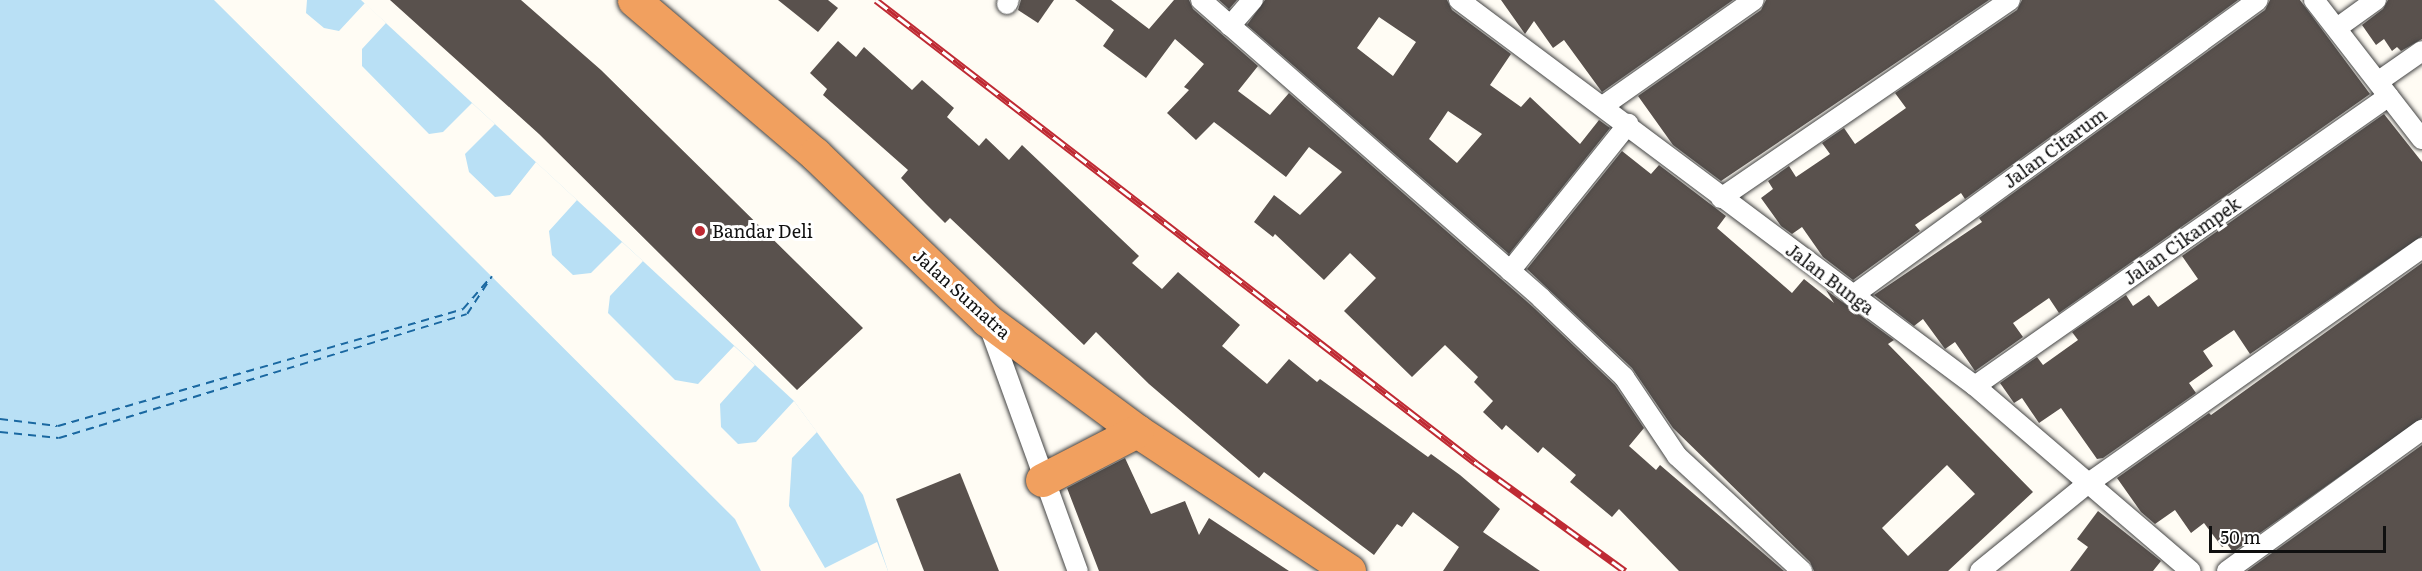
<!DOCTYPE html>
<html>
<head>
<meta charset="utf-8">
<style>
  body { margin:0 }
  #map { position:relative; width:2422px; height:571px; overflow:hidden; background:#fffcf4; font-family:Literata,serif }
  div>[style] { position:absolute }
  .water>* { inset:0; background:#b9e0f5 }
  .pier>* { inset:0; background:#fffcf4 }
  .ferry>* { height:1.5px; margin-top:-0.75px; transform-origin:0; background:repeating-linear-gradient(90deg,#1a68a1 0 8px,transparent 0 14px) }
  .building>* { inset:0; background:#59514d }
  .roads { filter:drop-shadow(0 0 2px #434343) drop-shadow(0 0 2px #434343) }
  .street>* { height:20px; margin:-10px; padding:0 10px; transform-origin:10px; border-radius:10px; background:#fff }
  .highway>* { height:33px; margin:-16.5px; padding:0 16.5px; transform-origin:16.5px; border-radius:16.5px; background:#f1a05f }
  .rail>* { height:7px; margin-top:-3.5px; transform-origin:0; background:repeating-linear-gradient(90deg,#fff 0 14px,#bf2a33 0 28px); box-sizing:border-box; border-block:2px solid #bf2a33 }
  .dots>* { width:16px; height:16px; translate:-50% -50%; box-sizing:border-box; border:3px solid #fff; border-radius:50% }
  span { translate:-50% -50%; white-space:nowrap; text-align:center; line-height:1.15; -webkit-text-stroke:6px #fff; paint-order:stroke }
  .street-label { font-size:18px; color:#101010 }
  .poi-label { font-size:18px; color:#101010 }
  .left { translate:0 -50%; text-align:left }
  .scale { position:absolute; left:2209px; top:526px; width:177px; height:27px; box-sizing:border-box; border:3px solid #101010; border-top:0; padding-left:8px; font-size:18px; line-height:21px; white-space:nowrap; color:#101010; -webkit-text-stroke:4px #fff; paint-order:stroke }
</style>
</head>
<body>
<div id="map">
  <div class="water">
    <i style="clip-path:polygon(0 0,361px 0,794px 401px,863px 495px,888px 571px,0 571px)"></i>
  </div>
  <div class="pier">
    <i style="clip-path:polygon(214px 0,307px 0,306px 13px,324px 28px,339px 31px,365px 3px,386px 23px,362px 49px,362px 66px,429px 134px,443px 132px,472px 103px,495px 124px,465px 154px,469px 172px,495px 197px,510px 195px,536px 162px,577px 200px,549px 231px,552px 255px,573px 275px,591px 273px,622px 242px,643px 261px,610px 296px,608px 313px,675px 380px,698px 384px,734px 346px,755px 365px,720px 404px,721px 427px,738px 444px,756px 442px,794px 401px,817px 432px,792px 458px,789px 506px,825px 568px,877px 542px,888px 571px,761px 571px,735px 519px)"></i>
  </div>
  <div class="ferry">
    <i style="left:0;top:419px;width:58px;rotate:6.9deg"></i>
    <i style="left:58px;top:426px;width:422px;rotate:-16.1deg"></i>
    <i style="left:463px;top:309px;width:38px;rotate:-49deg"></i>
    <i style="left:0;top:432px;width:59px;rotate:5.8deg"></i>
    <i style="left:59px;top:438px;width:426px;rotate:-16.9deg"></i>
    <i style="left:467px;top:314px;width:45px;rotate:-56.7deg"></i>
  </div>
  <div class="building">
    <i style="clip-path:polygon(390px 0,521px 0,601px 70px,863px 328px,797px 390px,539px 134px)"></i>
    <i style="clip-path:polygon(778px 0,828px 0,838px 8px,818px 32px)"></i>
    <i style="clip-path:polygon(1021px 0,1054px 0,1038px 23px,1018px 10px)"></i>
    <i style="clip-path:polygon(1075px 0,1111px 0,1149px 29px,1174px 0,1189px 0,1193px 9px,1258px 66px,1238px 91px,1270px 115px,1289px 93px,1533px 307px,1615px 385px,1644px 428px,1629px 446px,1656px 470px,1660px 465px,1784px 571px,1679px 571px,1619px 509px,1612px 517px,1570px 482px,1576px 475px,1543px 447px,1538px 453px,1506px 425px,1502px 430px,1483px 412px,1493px 401px,1474px 382px,1478px 377px,1445px 345px,1412px 377px,1344px 311px,1376px 278px,1350px 253px,1324px 280px,1275px 234px,1273px 237px,1254px 222px,1274px 195px,1300px 215px,1342px 172px,1309px 147px,1286px 177px,1214px 122px,1196px 140px,1167px 113px,1189px 90px,1184px 87px,1204px 64px,1175px 39px,1146px 78px,1103px 46px,1114px 30px)"></i>
    <i style="clip-path:polygon(1219px 0,1237px 0,1229px 9px)"></i>
    <i style="clip-path:polygon(evenodd,1265px 0,1447px 0,1452px 10px,1511px 54px,1490px 85px,1521px 107px,1530px 97px,1580px 144px,1599px 120px,1610px 128px,1509px 254px,1247px 25px,1265px 0,1379px 17px,1416px 42px,1393px 76px,1357px 48px,1379px 17px,1265px 0,1448px 111px,1482px 134px,1457px 163px,1429px 139px,1448px 111px)"></i>
    <i style="clip-path:polygon(1501px 0,1733px 0,1602px 92px,1564px 40px,1553px 48px,1534px 21px,1525px 34px)"></i>
    <i style="clip-path:polygon(1766px 0,1989px 0,1721px 181px,1673px 145px,1638px 96px,1761px 10px)"></i>
    <i style="clip-path:polygon(2022px 0,2238px 0,1965px 199px,1961px 193px,1915px 225px,1920px 231px,1853px 280px,1823px 257px,1802px 227px,1792px 234px,1781px 226px,1761px 198px,1773px 189px,1768px 181px,1789px 166px,1796px 177px,1830px 154px,1822px 143px,1844px 128px,1855px 144px,1906px 108px,1895px 93px,2017px 10px)"></i>
    <i style="clip-path:polygon(2270px 0,2300px 0,2370px 94px,2059px 313px,2049px 298px,2013px 323px,2023px 337px,1975px 371px,1955px 342px,1945px 349px,1923px 319px,1914px 326px,1874px 295px,1982px 222px,1979px 218px,2265px 10px)"></i>
    <i style="clip-path:polygon(2388px 0,2422px 0,2422px 39px,2401px 51px,2397px 47px,2392px 51px,2384px 39px,2376px 45px,2362px 25px,2383px 9px)"></i>
    <i style="clip-path:polygon(838px 41px,856px 57px,864px 47px,912px 90px,922px 80px,954px 108px,947px 117px,979px 146px,986px 138px,1009px 160px,1022px 145px,1139px 256px,1132px 263px,1162px 289px,1178px 272px,1240px 325px,1222px 346px,1267px 384px,1289px 359px,1317px 382px,1320px 379px,1428px 457px,1431px 454px,1460px 475px,1500px 509px,1483px 532px,1540px 571px,1443px 571px,1459px 547px,1413px 512px,1402px 527px,1397px 524px,1374px 555px,1264px 472px,1259px 478px,1149px 384px,1096px 332px,1084px 345px,950px 218px,945px 223px,925px 203px,901px 178px,908px 170px,823px 95px,827px 89px,810px 73px)"></i>
    <i style="clip-path:polygon(2384px 114px,2422px 162px,2422px 236px,2250px 354px,2234px 330px,2203px 351px,2213px 366px,2189px 383px,2196px 393px,2103px 458px,2097px 459px,2061px 408px,2039px 423px,2022px 398px,2014px 403px,2000px 383px,2037px 357px,2043px 365px,2078px 340px,2072px 332px,2126px 295px,2133px 306px,2149px 295px,2158px 307px,2198px 279px,2182px 256px)"></i>
    <i style="clip-path:polygon(evenodd,1622px 151px,1651px 174px,1659px 165px,1726px 216px,1717px 228px,1792px 293px,1804px 279px,1834px 303px,1826px 290px,1894px 340px,1888px 344px,2033px 492px,1948px 571px,1814px 571px,1810px 562px,1673px 428px,1632px 368px,1527px 269px,1622px 151px,1947px 465px,1975px 494px,1908px 556px,1882px 528px,1947px 465px)"></i>
    <i style="clip-path:polygon(2422px 263px,2422px 418px,2233px 552px,2227px 544px,2222px 547px,2204px 523px,2191px 533px,2175px 510px,2155px 524px,2141px 512px,2117px 478px,2209px 413px,2211px 415px)"></i>
    <i style="clip-path:polygon(2422px 445px,2422px 571px,2247px 571px)"></i>
    <i style="clip-path:polygon(1125px 458px,1151px 514px,1185px 501px,1199px 535px,1209px 518px,1289px 571px,1099px 571px,1067px 488px)"></i>
    <i style="clip-path:polygon(960px 473px,999px 571px,924px 571px,896px 499px)"></i>
    <i style="clip-path:polygon(2098px 511px,2161px 561px,2153px 571px,2070px 571px,2088px 547px,2077px 539px)"></i>
  </div>
  <div class="roads">
    <div class="street">
      <i style="left:1201px;top:0;width:452px;rotate:41.2deg"></i>
      <i style="left:1541px;top:298px;width:115px;rotate:43.6deg"></i>
      <i style="left:1624px;top:377px;width:95px;rotate:56.1deg"></i>
      <i style="left:1677px;top:456px;width:170px;rotate:42.6deg"></i>
      <i style="left:1459px;top:0;width:644px;rotate:36.8deg"></i>
      <i style="left:1975px;top:386px;width:284px;rotate:40.6deg"></i>
      <i style="left:2314px;top:0;width:176px;rotate:52.2deg"></i>
      <i style="left:1007px;top:4px;width:4px;rotate:-63deg"></i>
      <i style="left:1230px;top:26px;width:35px;rotate:-49deg"></i>
      <i style="left:2337px;top:28px;width:48px;rotate:-35.7deg"></i>
      <i style="left:2379px;top:81px;width:52px;rotate:-34.9deg"></i>
      <i style="left:1603px;top:106px;width:184px;rotate:-35.1deg"></i>
      <i style="left:1721px;top:198px;width:350px;rotate:-34.4deg"></i>
      <i style="left:1510px;top:271px;width:189px;rotate:-51.2deg"></i>
      <i style="left:1852px;top:296px;width:502px;rotate:-36.09deg"></i>
      <i style="left:988px;top:323px;width:264px;rotate:70.1deg"></i>
      <i style="left:1975px;top:386px;width:505px;rotate:-35.01deg"></i>
      <i style="left:1980px;top:571px;width:136px;rotate:-39.1deg"></i>
      <i style="left:2086px;top:485px;width:411px;rotate:-35.2deg"></i>
      <i style="left:2227px;top:571px;width:241px;rotate:-35.9deg"></i>
    </div>
    <div class="highway">
      <i style="left:634px;top:0;width:238px;rotate:40.4deg"></i>
      <i style="left:815px;top:154px;width:239px;rotate:44deg"></i>
      <i style="left:987px;top:320px;width:187px;rotate:36.5deg"></i>
      <i style="left:1137px;top:431px;width:254px;rotate:33.4deg"></i>
      <i style="left:1042px;top:480px;width:107px;rotate:-27.3deg"></i>
    </div>
  </div>
  <div class="rail">
    <i style="left:876px;top:0;width:758px;rotate:37.66deg"></i>
    <i style="left:1476px;top:463px;width:184px;rotate:35.9deg"></i>
  </div>
  <div class="dots">
    <i style="left:700px;top:231px;background:#bf2a33"></i>
  </div>
  <div class="street-label">
    <span style="left:2055px;top:148px;rotate:-36deg">Jalan Citarum</span>
    <span style="left:2182px;top:241px;rotate:-35deg">Jalan Cikampek</span>
    <span style="left:1830px;top:279px;rotate:37deg">Jalan Bunga</span>
    <span style="left:962px;top:294px;rotate:42deg">Jalan Sumatra</span>
  </div>
  <div class="poi-label">
    <span class="left" style="left:712px;top:231px">Bandar Deli</span>
  </div>
  <div class="scale">50 m</div>
</div>
</body>
</html>
